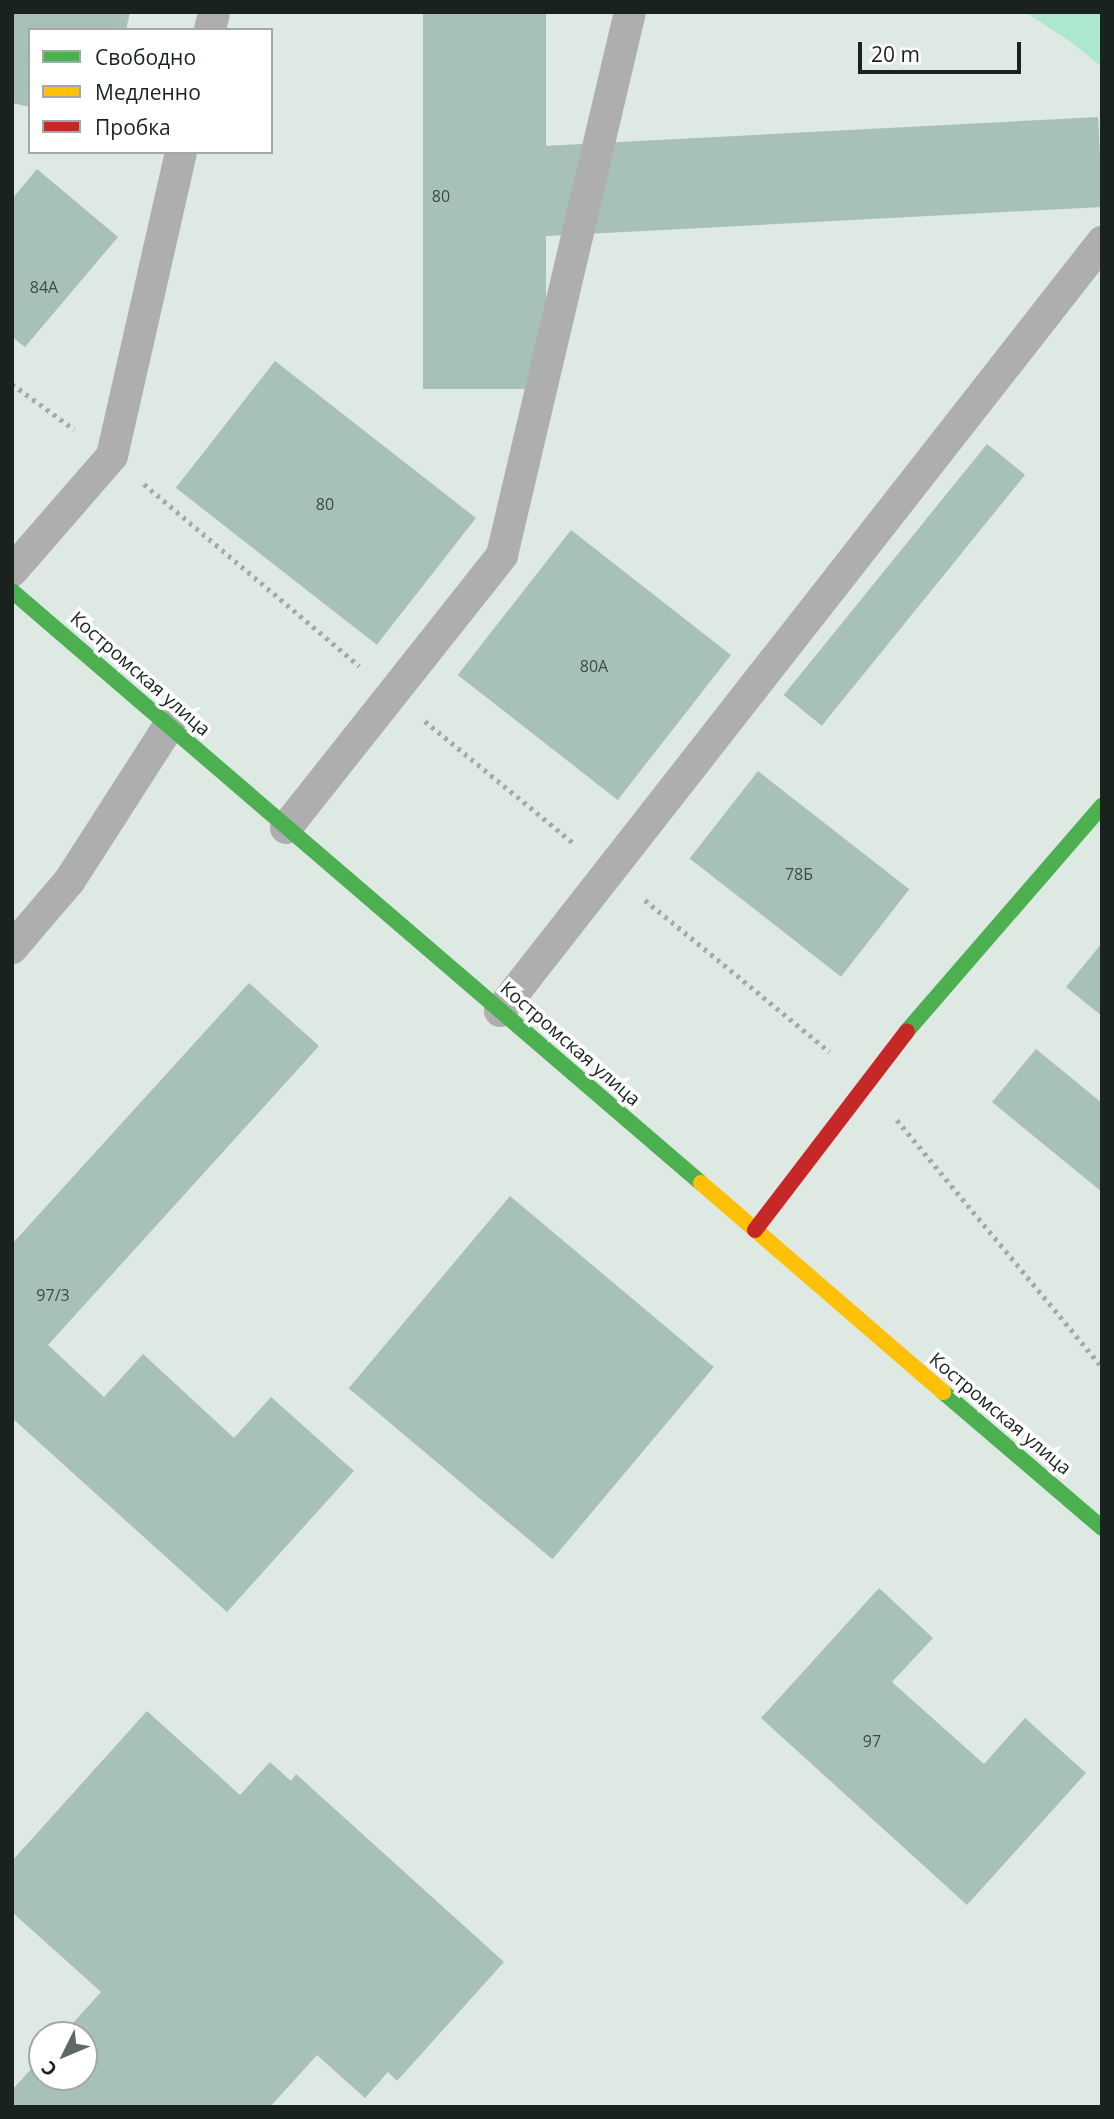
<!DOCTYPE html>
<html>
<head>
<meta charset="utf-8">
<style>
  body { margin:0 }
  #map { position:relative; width:1114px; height:2119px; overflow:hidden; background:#dee9e4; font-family:"Open Sans",sans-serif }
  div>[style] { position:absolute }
  .green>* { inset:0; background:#ade7cf }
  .building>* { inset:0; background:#a8c1b7; transform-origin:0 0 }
  .path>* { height:4.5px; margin-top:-2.25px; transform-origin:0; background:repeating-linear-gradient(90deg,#a7a9a9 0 3.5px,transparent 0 8.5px) }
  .lane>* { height:32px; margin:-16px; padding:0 16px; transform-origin:16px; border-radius:16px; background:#aeaeaf }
  .fast>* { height:16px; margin:-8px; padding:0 8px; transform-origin:8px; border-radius:8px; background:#4caf50 }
  .slow>* { height:16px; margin:-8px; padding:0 8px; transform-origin:8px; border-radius:8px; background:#ffc107 }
  .jam>* { height:16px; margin:-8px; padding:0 8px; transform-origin:8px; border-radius:8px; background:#c62828 }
  span { translate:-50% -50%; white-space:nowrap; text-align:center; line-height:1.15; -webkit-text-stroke:7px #fff; paint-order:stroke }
  .number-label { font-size:16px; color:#3e4a44 }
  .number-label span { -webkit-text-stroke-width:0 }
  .street-label { font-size:19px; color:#1a221e }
  .frame { position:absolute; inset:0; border:14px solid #1a221e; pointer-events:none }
  .legend { position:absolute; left:28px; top:28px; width:245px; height:126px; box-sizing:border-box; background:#fff; border:2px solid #a3a7a5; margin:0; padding:9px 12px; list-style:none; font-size:21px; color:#1a221e }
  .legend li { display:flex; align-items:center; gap:14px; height:35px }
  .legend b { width:35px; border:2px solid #a3a7a5 }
  .north { position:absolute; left:28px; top:2021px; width:70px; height:70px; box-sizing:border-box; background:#fff; border:2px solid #a3a7a5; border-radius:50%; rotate:227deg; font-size:19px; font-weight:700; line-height:28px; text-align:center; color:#1a221e }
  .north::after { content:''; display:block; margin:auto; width:24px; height:32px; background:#5f6863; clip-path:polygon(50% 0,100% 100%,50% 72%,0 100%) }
  .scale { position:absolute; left:858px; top:42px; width:163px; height:32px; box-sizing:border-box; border:4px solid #1a221e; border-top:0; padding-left:9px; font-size:21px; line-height:24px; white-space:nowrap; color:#1a221e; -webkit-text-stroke:5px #fff; paint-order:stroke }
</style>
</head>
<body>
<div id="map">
  <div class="green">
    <i style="clip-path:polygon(1025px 12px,1102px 12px,1102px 67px,1071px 42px)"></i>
  </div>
  <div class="building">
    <i style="clip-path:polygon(12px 12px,130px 12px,126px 30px,30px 30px,30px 107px,12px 103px)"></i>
    <i style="left:423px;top:12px;width:123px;height:377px"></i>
    <i style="left:1098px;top:117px;width:90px;height:566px;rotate:87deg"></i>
    <i style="clip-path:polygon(37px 169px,118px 237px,25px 347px,12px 337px,12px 199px)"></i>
    <i style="left:275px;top:361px;width:255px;height:161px;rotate:38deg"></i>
    <i style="left:987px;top:444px;width:49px;height:323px;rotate:39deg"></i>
    <i style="left:571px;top:530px;width:203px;height:184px;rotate:38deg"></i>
    <i style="left:758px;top:771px;width:192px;height:111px;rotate:38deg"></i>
    <i style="clip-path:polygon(1102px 943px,1102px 1016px,1066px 987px)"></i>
    <i style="clip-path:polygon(249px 983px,319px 1046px,48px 1345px,104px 1397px,143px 1354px,234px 1438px,271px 1397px,354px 1471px,227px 1612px,12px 1418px,12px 1244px)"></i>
    <i style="clip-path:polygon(1036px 1049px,1102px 1103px,1102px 1192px,992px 1102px)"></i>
    <i style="left:510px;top:1196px;width:266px;height:251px;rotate:40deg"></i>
    <i style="clip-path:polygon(879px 1588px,933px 1638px,892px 1682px,984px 1764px,1025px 1718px,1086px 1773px,967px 1905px,761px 1718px)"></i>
    <i style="clip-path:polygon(147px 1711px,240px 1795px,270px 1762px,291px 1781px,296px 1774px,504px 1962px,397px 2081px,388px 2072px,365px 2098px,317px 2055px,270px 2107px,12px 2107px,12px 2090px,42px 2057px,42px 2077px,84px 2077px,84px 2035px,62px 2035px,101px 1992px,12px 1912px,12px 1861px)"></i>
  </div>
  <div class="path">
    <i style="left:12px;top:384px;width:77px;rotate:36deg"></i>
    <i style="left:144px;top:484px;width:282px;rotate:40.2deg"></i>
    <i style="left:425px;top:721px;width:194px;rotate:39.4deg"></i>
    <i style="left:645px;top:900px;width:239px;rotate:39.4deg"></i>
    <i style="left:897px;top:1120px;width:321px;rotate:50.3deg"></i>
  </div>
  <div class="lane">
    <i style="left:210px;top:30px;width:18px;rotate:-77deg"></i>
    <i style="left:12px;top:571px;width:152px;rotate:-49deg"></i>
    <i style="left:112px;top:456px;width:312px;rotate:-77.2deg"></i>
    <i style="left:286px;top:828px;width:348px;rotate:-51.6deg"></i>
    <i style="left:502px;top:555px;width:558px;rotate:-76.74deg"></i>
    <i style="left:12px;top:948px;width:89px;rotate:-49.5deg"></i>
    <i style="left:70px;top:880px;width:183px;rotate:-57.3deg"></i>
    <i style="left:500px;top:1011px;width:977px;rotate:-51.94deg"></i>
  </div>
  <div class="fast">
    <i style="left:12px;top:591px;width:908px;rotate:40.67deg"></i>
    <i style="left:907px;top:1031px;width:298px;rotate:-49.1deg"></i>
    <i style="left:943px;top:1392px;width:209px;rotate:40.5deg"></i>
  </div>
  <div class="slow">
    <i style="left:701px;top:1183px;width:320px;rotate:40.8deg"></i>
  </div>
  <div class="jam">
    <i style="left:755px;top:1230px;width:250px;rotate:-52.6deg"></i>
  </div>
  <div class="number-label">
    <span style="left:441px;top:196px">80</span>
    <span style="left:44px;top:287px">84А</span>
    <span style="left:325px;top:504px">80</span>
    <span style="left:594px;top:666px">80А</span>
    <span style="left:799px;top:874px">78Б</span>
    <span style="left:53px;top:1295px">97/3</span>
    <span style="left:872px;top:1741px">97</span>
  </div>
  <div class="street-label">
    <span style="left:140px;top:674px;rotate:41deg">Костромская улица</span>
    <span style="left:570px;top:1044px;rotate:41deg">Костромская улица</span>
    <span style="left:1000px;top:1414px;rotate:40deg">Костромская улица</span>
  </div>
  <div class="frame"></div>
  <ul class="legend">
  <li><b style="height:9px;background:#4caf50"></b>Свободно</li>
  <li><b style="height:9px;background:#ffc107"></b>Медленно</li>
  <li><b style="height:9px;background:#c62828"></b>Пробка</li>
  </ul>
  <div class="north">С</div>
  <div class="scale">20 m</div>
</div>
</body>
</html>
